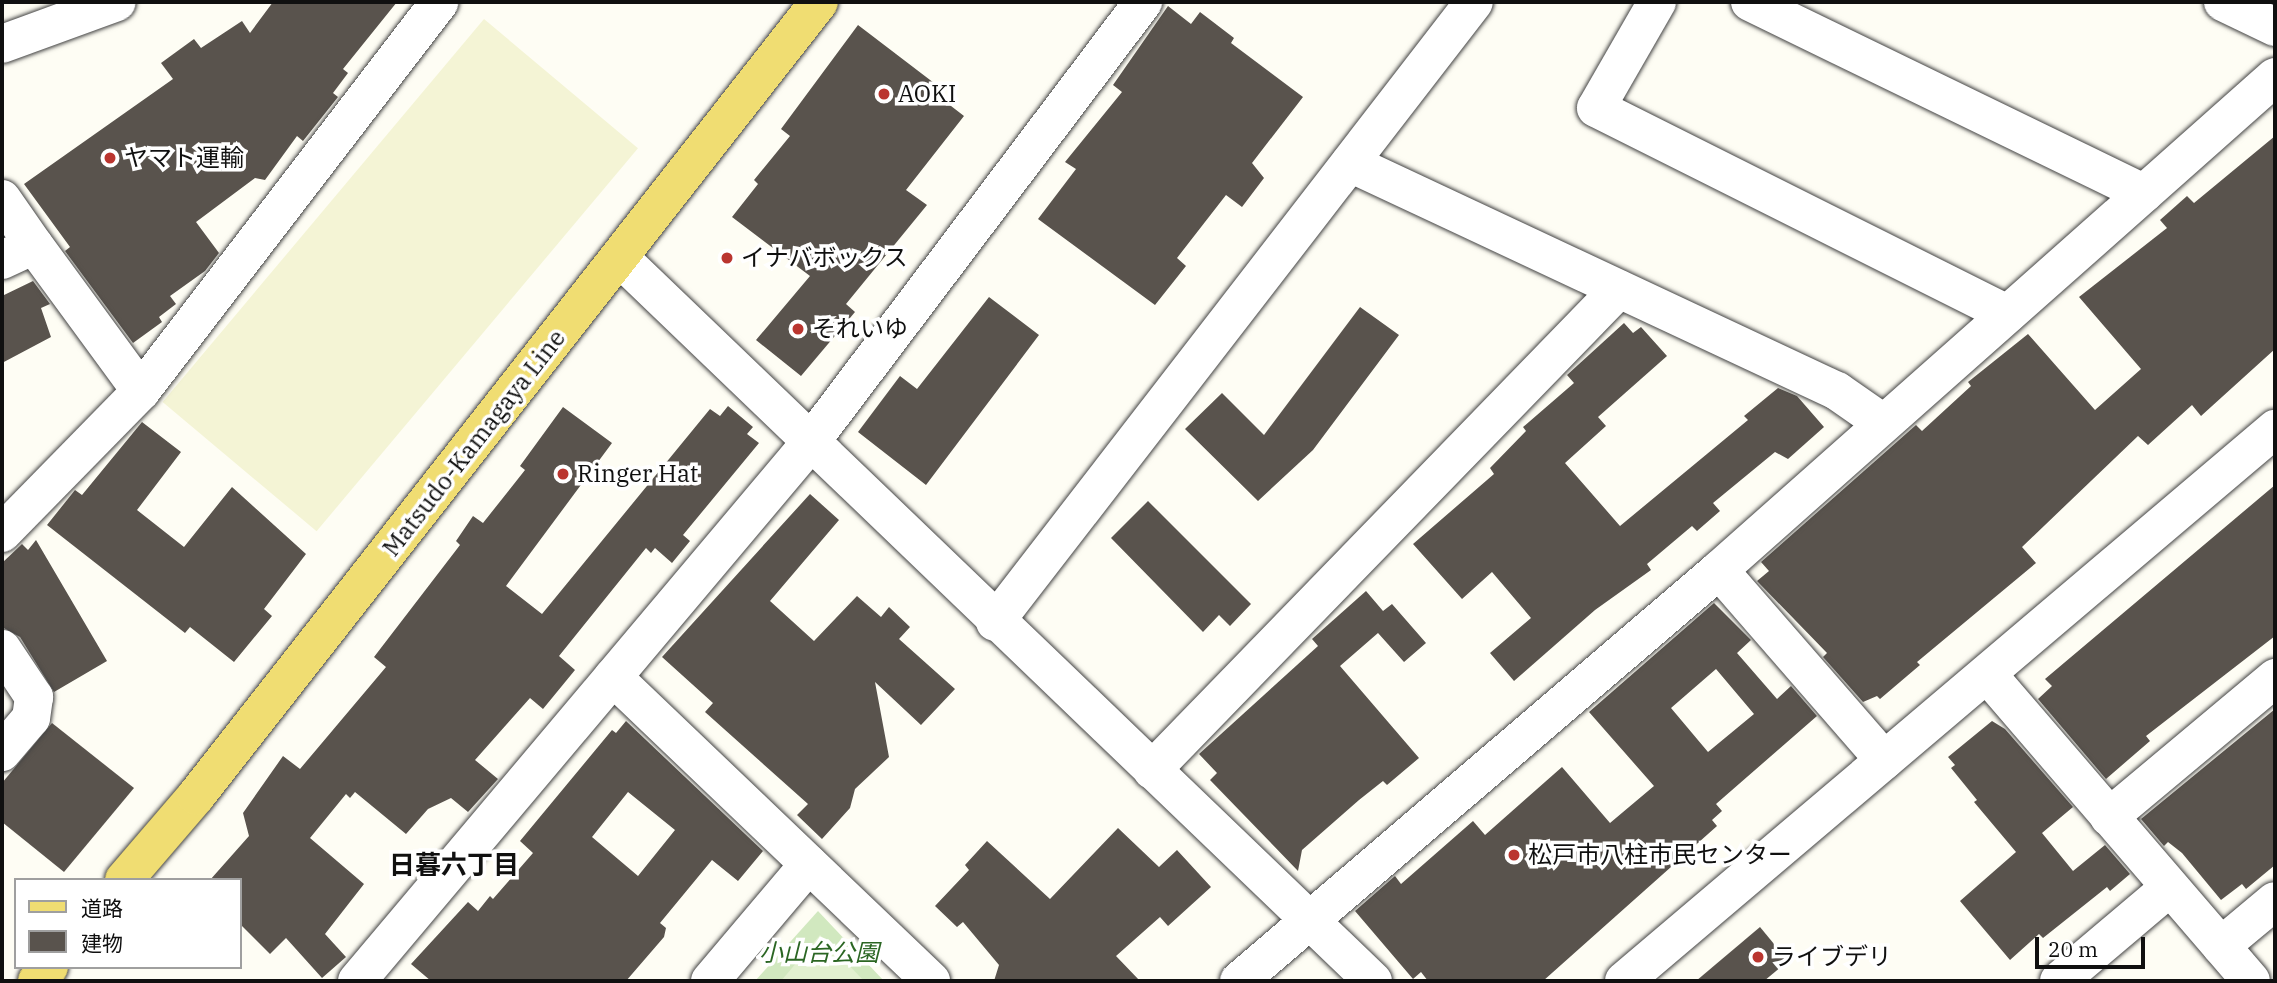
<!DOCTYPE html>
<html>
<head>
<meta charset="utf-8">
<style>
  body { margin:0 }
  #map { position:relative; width:2277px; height:983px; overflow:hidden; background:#fefdf4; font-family:"IBM Plex Serif","Noto Sans JP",serif }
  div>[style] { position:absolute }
  .farmland>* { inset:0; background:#f4f4d5; transform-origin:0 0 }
  .green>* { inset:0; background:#d1e8bf }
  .pitch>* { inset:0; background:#e2f0d0 }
  .building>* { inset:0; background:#59534d }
  .roads { filter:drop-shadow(0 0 2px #434343) drop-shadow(0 0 2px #434343) }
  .minor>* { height:38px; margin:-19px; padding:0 19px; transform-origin:19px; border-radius:19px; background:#fff }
  .major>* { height:38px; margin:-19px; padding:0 19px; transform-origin:19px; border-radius:19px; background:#f0dd72 }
  .dots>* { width:19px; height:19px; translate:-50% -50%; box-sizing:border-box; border:4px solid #fff; border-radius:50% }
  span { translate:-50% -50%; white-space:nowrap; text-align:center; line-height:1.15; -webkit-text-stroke:7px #fff; paint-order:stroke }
  .poi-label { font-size:24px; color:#101010 }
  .left { translate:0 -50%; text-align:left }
  .street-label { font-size:24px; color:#101010 }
  .park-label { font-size:24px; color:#2b6623; font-style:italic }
  .neighbourhood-label { font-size:26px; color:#101010; font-weight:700 }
  .frame { position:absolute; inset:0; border:4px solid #101010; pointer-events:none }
  .legend { position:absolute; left:14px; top:878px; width:228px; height:91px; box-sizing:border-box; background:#fff; border:2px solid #9f9f9f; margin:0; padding:9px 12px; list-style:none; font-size:21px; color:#101010 }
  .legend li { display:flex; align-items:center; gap:14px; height:35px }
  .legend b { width:35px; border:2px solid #9f9f9f }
  .scale { position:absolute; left:2035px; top:937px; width:110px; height:32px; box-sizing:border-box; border:4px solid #101010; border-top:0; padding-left:9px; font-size:21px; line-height:24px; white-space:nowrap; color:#101010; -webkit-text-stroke:5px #fff; paint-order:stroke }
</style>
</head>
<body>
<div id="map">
  <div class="farmland">
    <i style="left:484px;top:19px;width:201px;height:500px;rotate:40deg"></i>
  </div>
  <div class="green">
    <i style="clip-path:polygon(818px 911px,884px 981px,755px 981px)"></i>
  </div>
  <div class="pitch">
    <i style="clip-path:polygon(820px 935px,864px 981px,781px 981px)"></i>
  </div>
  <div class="building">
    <i style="clip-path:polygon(273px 2px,397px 2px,343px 69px,348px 73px,333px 93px,338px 97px,303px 141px,297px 136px,265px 180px,255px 178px,196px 222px,219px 253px,205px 271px,170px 296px,176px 304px,159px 317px,162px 322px,133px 343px,65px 251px,70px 247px,24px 184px,173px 79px,161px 63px,194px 39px,201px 48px,242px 21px,250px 33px)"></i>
    <i style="clip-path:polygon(1168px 6px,1191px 24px,1200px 12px,1234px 38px,1231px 43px,1303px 97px,1252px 163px,1264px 178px,1242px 207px,1226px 195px,1177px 258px,1186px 266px,1155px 305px,1038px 219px,1076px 169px,1065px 162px,1122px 92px,1113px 85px)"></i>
    <i style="clip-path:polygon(858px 25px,934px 83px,929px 89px,964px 116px,906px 190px,927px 205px,846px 304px,855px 312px,801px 376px,756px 340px,810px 276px,732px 217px,758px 184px,754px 180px,790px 136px,781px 129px)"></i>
    <i style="clip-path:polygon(2275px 136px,2275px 349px,2201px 416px,2192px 405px,2148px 445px,2138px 436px,2022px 547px,2036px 563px,1917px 662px,1920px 665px,1880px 699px,1877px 696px,1863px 702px,1823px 657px,1827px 653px,1757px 581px,1769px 571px,1761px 562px,1916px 425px,1922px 431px,1971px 386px,1968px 382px,2028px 334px,2095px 410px,2141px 369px,2079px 297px,2167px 228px,2160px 220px,2187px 196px,2194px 203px)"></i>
    <i style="clip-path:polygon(33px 281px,50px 304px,41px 308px,51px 337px,2px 363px,2px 296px)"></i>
    <i style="clip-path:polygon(989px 297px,1039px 335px,926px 485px,858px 432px,900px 376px,917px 389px)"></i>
    <i style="clip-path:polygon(1360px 307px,1399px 335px,1313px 450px,1258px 501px,1185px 429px,1222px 393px,1264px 435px)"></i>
    <i style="clip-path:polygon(1624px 323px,1633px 333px,1641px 327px,1667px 356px,1598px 417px,1606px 426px,1565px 463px,1620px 526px,1748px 420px,1744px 416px,1778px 388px,1797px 396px,1824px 427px,1788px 459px,1775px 452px,1713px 503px,1720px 511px,1697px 531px,1692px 526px,1647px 564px,1651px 570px,1595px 610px,1514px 681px,1490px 653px,1531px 618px,1492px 572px,1462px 599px,1413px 544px,1494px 474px,1490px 468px,1526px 431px,1523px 427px,1574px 383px,1567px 375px)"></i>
    <i style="clip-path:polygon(728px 406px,753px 427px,747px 434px,759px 443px,683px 535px,690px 541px,672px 563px,655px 548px,651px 553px,646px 548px,559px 656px,575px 670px,543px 709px,530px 698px,475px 760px,498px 779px,468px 812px,451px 798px,428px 809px,406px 834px,355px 792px,350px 798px,346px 794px,310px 838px,364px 884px,325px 934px,346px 957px,322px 978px,286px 938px,270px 954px,240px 924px,240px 880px,210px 880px,249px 836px,243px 813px,283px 756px,300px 769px,386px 667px,374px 657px,460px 545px,456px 541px,473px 516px,483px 523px,525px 470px,520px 466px,563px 407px,612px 443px,506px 586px,542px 614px,710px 409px,720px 416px)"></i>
    <i style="clip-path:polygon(142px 422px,181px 452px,137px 510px,184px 547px,232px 487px,306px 554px,264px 609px,272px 616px,234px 662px,190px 627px,185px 633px,47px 525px,75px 490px,82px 495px)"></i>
    <i style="clip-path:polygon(2275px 485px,2275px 636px,2146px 736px,2150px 741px,2106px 779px,2038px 699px,2052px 686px,2045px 679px)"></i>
    <i style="clip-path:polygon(810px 494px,839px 520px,770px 601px,814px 641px,857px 596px,881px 617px,889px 607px,910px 627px,899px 639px,955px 689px,921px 725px,875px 682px,889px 757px,855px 789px,850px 808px,822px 839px,797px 815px,808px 804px,705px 712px,713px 703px,662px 657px)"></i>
    <i style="clip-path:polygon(1148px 501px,1251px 604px,1230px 626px,1219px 615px,1203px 632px,1111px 538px)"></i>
    <i style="clip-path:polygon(36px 540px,107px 661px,54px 692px,20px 637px,2px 627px,2px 563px,22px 544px,28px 550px)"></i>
    <i style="clip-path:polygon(1366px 591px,1383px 611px,1392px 604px,1426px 643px,1404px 662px,1378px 633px,1340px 666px,1419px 758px,1387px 785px,1383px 781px,1359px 800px,1302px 850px,1298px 871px,1210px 780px,1217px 773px,1199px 754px,1318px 646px,1312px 639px)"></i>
    <i style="clip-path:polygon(evenodd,1714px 603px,1751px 640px,1737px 653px,1777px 699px,1791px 686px,1817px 716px,1716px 804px,1722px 811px,1712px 820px,1717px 826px,1543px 981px,1428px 981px,1421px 972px,1413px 979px,1355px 911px,1395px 876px,1401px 884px,1473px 821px,1485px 835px,1562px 767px,1610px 823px,1654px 786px,1589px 712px,1714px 603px,1716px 669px,1754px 714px,1708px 752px,1671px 708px,1716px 669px)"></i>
    <i style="clip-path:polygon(2275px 709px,2275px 865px,2246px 889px,2242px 884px,2221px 900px,2182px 853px,2168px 842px,2164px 846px,2141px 819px)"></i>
    <i style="clip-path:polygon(evenodd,626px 721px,763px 851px,738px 881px,712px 860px,660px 923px,666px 928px,664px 937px,626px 981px,431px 981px,411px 964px,468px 902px,478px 911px,490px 896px,493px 899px,533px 853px,520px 841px,612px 730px,616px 733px,626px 721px,628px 792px,675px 830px,638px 876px,592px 837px,628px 792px)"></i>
    <i style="clip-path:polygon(1992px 721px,2005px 729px,2073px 807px,2042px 833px,2073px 871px,2105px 845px,2130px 874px,2110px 891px,2107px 887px,2043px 938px,2039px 934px,2010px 960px,1960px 901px,2016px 852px,1974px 802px,1977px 800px,1951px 768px,1955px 765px,1948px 757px)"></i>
    <i style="clip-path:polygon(52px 723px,134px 788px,64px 872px,2px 822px,2px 783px)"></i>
    <i style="clip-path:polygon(1118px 828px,1159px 867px,1177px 850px,1211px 887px,1168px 926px,1160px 917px,1116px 956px,1140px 981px,994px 981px,999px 965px,963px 922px,957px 927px,935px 906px,969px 870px,965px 865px,987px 841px,1050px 899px)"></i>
    <i style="clip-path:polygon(1760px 927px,1788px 961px,1764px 981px,1696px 981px)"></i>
  </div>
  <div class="roads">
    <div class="minor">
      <i style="left:1657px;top:2px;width:122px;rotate:119.9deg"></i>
      <i style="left:1596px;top:108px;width:460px;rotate:26.6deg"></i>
      <i style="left:1750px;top:2px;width:438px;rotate:25.9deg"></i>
      <i style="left:2223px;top:2px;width:58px;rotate:25.7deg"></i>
      <i style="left:2px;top:44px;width:122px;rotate:-20.1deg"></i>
      <i style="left:1350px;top:163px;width:538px;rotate:25.09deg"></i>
      <i style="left:1837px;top:391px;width:56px;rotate:34.8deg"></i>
      <i style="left:2px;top:199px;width:56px;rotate:55.2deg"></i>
      <i style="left:620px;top:258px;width:1044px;rotate:43.84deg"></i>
      <i style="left:2px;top:260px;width:35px;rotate:-25deg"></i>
      <i style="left:34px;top:245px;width:181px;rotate:53.8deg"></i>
      <i style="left:141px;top:391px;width:490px;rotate:-52.5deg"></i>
      <i style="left:2px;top:533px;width:199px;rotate:-45.6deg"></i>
      <i style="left:1719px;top:570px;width:252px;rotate:49deg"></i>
      <i style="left:995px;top:622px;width:783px;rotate:-52.31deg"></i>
      <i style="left:2px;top:649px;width:58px;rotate:56.3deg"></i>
      <i style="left:34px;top:697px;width:21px;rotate:98deg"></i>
      <i style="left:31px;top:718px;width:45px;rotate:130.5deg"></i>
      <i style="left:1988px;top:675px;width:403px;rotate:49.3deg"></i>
      <i style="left:613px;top:677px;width:440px;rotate:43.7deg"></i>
      <i style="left:1152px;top:770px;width:670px;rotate:-45.85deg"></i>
      <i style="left:2109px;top:817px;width:217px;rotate:-39.9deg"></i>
      <i style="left:2221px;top:946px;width:70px;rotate:-39.8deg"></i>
      <i style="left:357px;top:981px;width:703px;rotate:-49.9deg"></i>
      <i style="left:810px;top:443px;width:553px;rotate:-52.94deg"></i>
      <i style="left:710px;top:981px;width:153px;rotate:-49.8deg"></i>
      <i style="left:1239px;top:981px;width:632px;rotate:-40.57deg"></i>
      <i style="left:1719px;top:570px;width:743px;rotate:-41.56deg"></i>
      <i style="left:1624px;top:981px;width:854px;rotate:-40.3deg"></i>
      <i style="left:2059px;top:981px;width:144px;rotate:-40.2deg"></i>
    </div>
    <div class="major">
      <i style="left:124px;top:880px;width:111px;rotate:-49.4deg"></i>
      <i style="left:196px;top:796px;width:1009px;rotate:-51.88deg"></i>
      <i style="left:37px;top:981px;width:18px;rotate:-49deg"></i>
    </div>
  </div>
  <div class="dots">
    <i style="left:884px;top:94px;background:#ba352f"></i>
    <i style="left:110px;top:158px;background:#ba352f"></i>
    <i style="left:727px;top:258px;background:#ba352f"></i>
    <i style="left:798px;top:329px;background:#ba352f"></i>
    <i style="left:563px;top:474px;background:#ba352f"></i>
    <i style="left:1514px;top:855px;background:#ba352f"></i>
    <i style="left:1758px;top:957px;background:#ba352f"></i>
  </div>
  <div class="poi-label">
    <span class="left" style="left:898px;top:94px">AOKI</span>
    <span class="left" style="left:124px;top:158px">ヤマト運輸</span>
    <span class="left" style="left:741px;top:258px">イナバボックス</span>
    <span class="left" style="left:812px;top:329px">それいゆ</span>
    <span class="left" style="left:577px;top:474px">Ringer Hat</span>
    <span class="left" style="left:1528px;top:855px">松戸市八柱市民センター</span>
    <span class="left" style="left:1772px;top:957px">ライブデリ</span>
  </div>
  <div class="street-label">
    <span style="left:474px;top:443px;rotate:-52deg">Matsudo-Kamagaya Line</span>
  </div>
  <div class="park-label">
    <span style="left:819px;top:953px">小山台公園</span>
  </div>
  <div class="neighbourhood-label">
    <span style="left:454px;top:865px">日暮六丁目</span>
  </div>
  <div class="frame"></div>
  <ul class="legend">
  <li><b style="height:9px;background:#f0dd72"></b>道路</li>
  <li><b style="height:19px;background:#59534d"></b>建物</li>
  </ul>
  <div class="scale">20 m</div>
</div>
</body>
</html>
